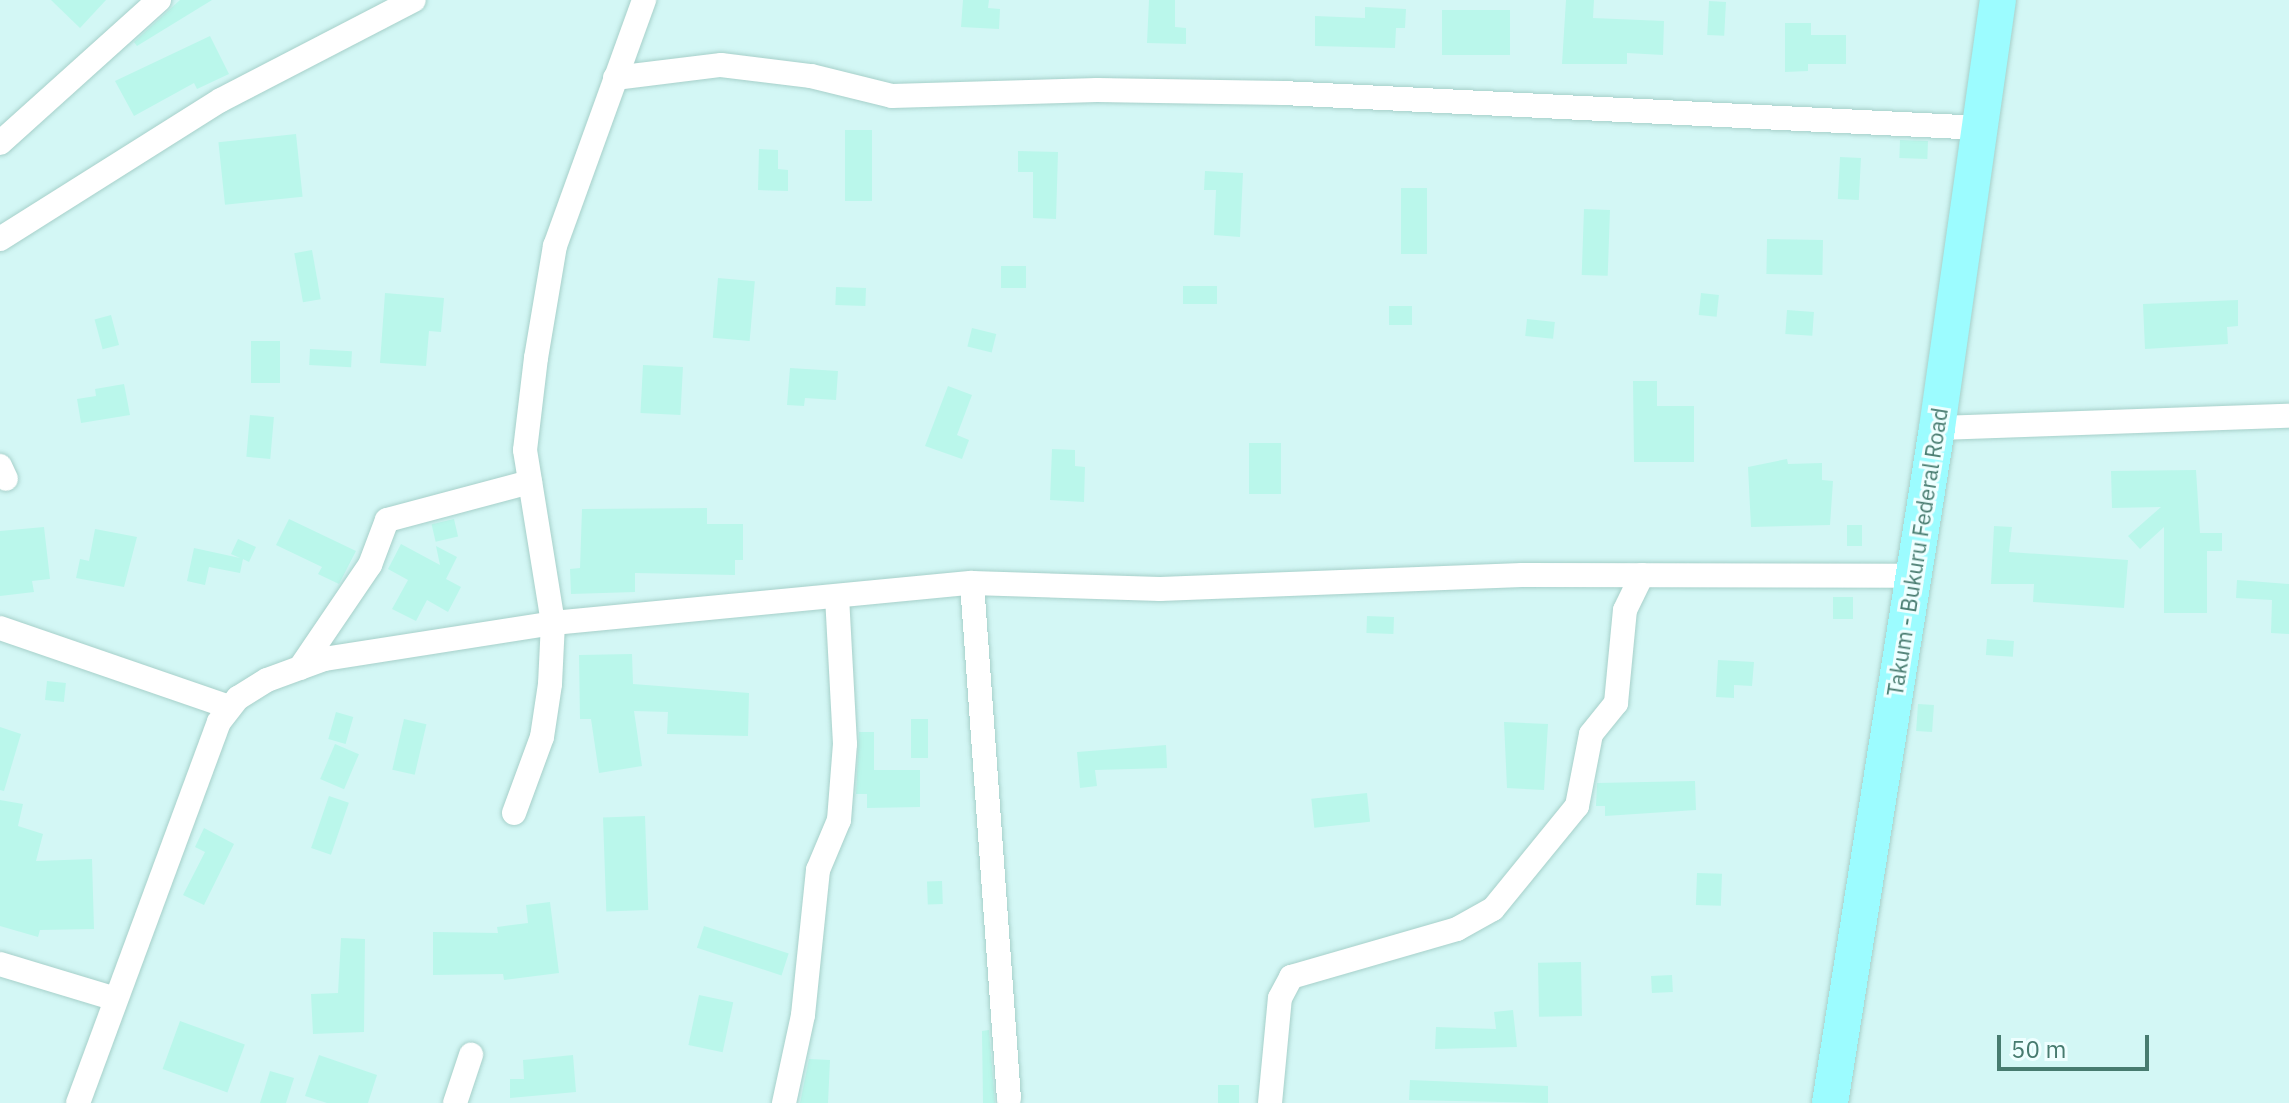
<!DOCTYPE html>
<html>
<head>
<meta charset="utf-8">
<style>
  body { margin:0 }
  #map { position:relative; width:2289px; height:1103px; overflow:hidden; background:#e6feff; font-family:"IBM Plex Sans",sans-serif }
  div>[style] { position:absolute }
  .residential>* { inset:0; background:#d3f7f5; transform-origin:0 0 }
  .building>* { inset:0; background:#baf7eb; transform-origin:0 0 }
  .roads { filter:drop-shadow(0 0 2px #a7d0ca) drop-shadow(0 0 2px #a7d0ca) }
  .street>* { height:24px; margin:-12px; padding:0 12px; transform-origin:12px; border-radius:12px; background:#fff }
  .primary>* { height:36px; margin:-18px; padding:0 18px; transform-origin:18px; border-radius:18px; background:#9cfcff }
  span { translate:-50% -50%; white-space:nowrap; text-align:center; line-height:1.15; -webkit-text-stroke:6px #eff; paint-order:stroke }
  .street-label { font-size:22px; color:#477b6f }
  .scale { position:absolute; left:1997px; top:1035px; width:152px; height:36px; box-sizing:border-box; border:4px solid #477b6f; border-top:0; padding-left:10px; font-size:24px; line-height:28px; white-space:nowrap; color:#477b6f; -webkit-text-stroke:6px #eff; paint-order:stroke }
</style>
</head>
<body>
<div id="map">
  <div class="residential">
    <i style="left:0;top:0;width:2289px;height:1103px"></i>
  </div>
  <div class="building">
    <i style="clip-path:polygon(51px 0,106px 0,80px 28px)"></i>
    <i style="clip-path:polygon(180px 0,212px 0,137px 46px,134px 42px)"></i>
    <i style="clip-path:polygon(963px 0,989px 0,988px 8px,1000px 9px,999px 29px,961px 27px)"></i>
    <i style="clip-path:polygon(1149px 0,1175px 0,1175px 27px,1186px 28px,1186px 44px,1147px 43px)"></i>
    <i style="clip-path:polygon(1566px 0,1594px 0,1593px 18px,1664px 21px,1663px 55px,1627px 53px,1627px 64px,1562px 64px)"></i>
    <i style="left:1709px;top:1px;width:17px;height:34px;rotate:3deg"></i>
    <i style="clip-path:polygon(1365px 7px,1406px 9px,1405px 28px,1396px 28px,1395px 48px,1315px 46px,1315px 16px,1365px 18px)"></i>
    <i style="left:1442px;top:10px;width:68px;height:45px"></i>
    <i style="clip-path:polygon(1785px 23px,1811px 23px,1811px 35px,1846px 35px,1846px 64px,1808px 64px,1808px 71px,1785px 72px)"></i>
    <i style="clip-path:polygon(210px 36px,229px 74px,197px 89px,194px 83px,134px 116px,115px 81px)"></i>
    <i style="left:845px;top:130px;width:27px;height:71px"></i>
    <i style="left:296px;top:134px;width:63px;height:78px;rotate:84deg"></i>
    <i style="left:1900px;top:140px;width:28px;height:18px;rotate:2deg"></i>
    <i style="clip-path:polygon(759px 149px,778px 150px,778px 169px,788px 170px,788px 191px,758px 190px)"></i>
    <i style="clip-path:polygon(1018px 151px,1058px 152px,1056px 219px,1033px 218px,1033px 172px,1018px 172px)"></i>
    <i style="left:1840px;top:157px;width:21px;height:42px;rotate:3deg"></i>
    <i style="clip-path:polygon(1205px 171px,1243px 173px,1240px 237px,1214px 235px,1216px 190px,1204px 190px)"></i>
    <i style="left:1427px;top:188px;width:66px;height:26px;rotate:90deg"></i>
    <i style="left:1584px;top:209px;width:26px;height:66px;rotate:2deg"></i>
    <i style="left:1767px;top:239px;width:56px;height:35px;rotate:1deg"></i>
    <i style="left:312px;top:250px;width:50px;height:18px;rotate:80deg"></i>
    <i style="left:1001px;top:266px;width:25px;height:22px"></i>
    <i style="left:718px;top:278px;width:37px;height:60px;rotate:5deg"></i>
    <i style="left:1183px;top:286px;width:34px;height:18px"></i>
    <i style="left:836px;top:287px;width:30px;height:18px;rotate:2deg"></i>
    <i style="clip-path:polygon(385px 293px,444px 298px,441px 332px,429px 331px,426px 366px,380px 363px)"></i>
    <i style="left:1701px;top:293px;width:18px;height:22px;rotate:6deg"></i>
    <i style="clip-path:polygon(2238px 300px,2238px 326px,2227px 327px,2228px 344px,2145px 349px,2143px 304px)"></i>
    <i style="left:1389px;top:306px;width:23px;height:19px"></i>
    <i style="left:1787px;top:310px;width:27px;height:24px;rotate:4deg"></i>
    <i style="left:111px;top:315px;width:31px;height:17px;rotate:75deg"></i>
    <i style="left:1527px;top:319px;width:28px;height:17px;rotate:6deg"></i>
    <i style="left:972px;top:328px;width:25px;height:19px;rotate:14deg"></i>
    <i style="left:251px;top:341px;width:29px;height:42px"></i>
    <i style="left:310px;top:349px;width:42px;height:16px;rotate:3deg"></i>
    <i style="left:643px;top:365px;width:40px;height:48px;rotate:3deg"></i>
    <i style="clip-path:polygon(790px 368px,838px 371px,836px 400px,805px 398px,804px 406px,787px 405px)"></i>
    <i style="clip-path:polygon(1633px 381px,1657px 381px,1657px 406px,1694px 406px,1694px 462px,1634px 462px)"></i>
    <i style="clip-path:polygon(124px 384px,130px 415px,81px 423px,77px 399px,96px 396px,95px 389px)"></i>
    <i style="clip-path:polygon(948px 386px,972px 395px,957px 435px,969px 440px,962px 459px,925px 446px)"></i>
    <i style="left:250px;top:415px;width:24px;height:42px;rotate:5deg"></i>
    <i style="left:1249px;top:443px;width:32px;height:51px"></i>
    <i style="clip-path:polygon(1052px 449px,1075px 450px,1075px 466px,1085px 467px,1084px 502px,1050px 500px)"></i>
    <i style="clip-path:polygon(1787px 459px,1788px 464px,1822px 463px,1822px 480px,1833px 481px,1830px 525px,1751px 527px,1748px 467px)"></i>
    <i style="clip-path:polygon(2196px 470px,2200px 533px,2222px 533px,2222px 551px,2207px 551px,2207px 613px,2164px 613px,2164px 527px,2140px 549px,2128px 536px,2161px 507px,2112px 508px,2111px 471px)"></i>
    <i style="clip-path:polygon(707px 508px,707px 524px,743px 524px,743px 560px,735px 560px,735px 575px,635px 573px,635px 592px,571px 594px,570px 569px,580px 568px,582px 509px)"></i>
    <i style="clip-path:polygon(289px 519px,356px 551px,339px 584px,318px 574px,322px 567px,276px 545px)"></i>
    <i style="left:454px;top:519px;width:18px;height:23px;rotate:77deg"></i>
    <i style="left:1847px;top:525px;width:15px;height:21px"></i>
    <i style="clip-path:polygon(1994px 526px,2012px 527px,2009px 552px,2128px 560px,2124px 608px,2033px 602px,2034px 584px,1991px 584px)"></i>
    <i style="clip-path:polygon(44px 527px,50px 579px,32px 581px,34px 592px,0 596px,0 531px)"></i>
    <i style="clip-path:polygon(95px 529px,137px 537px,124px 587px,76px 578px,80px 559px,89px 561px)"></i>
    <i style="clip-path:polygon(238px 539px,256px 547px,249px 562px,243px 559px,240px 573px,209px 567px,205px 585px,187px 581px,194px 548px,240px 558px,231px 554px)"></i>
    <i style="clip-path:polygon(401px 544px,440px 565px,436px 546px,457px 557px,446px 579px,461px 587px,448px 612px,427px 600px,416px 621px,392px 609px,408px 580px,388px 569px)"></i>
    <i style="clip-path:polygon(2237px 580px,2289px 584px,2289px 634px,2271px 633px,2272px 600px,2236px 598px)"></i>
    <i style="left:1833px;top:597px;width:20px;height:22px"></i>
    <i style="left:1367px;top:616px;width:27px;height:17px;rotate:2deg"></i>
    <i style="left:1987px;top:639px;width:27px;height:16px;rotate:4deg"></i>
    <i style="clip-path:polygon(632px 654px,633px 684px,749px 693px,748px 736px,667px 734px,668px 712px,634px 711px,642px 766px,599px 773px,591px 719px,580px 719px,579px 655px)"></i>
    <i style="clip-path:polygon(1718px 660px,1754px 662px,1752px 686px,1734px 685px,1734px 698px,1716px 697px)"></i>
    <i style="left:47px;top:681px;width:19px;height:19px;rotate:6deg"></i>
    <i style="left:1918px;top:704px;width:16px;height:27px;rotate:4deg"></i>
    <i style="left:336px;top:712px;width:18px;height:28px;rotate:16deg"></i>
    <i style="left:404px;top:719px;width:23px;height:52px;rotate:13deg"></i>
    <i style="left:911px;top:719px;width:17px;height:39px"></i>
    <i style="clip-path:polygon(1504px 722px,1548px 724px,1544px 790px,1507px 788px)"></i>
    <i style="clip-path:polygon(0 727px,21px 734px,4px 791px,0 790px)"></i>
    <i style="clip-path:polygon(859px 732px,874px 732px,874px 770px,920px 770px,920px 807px,867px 808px,867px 794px,856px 794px)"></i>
    <i style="left:335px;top:744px;width:26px;height:38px;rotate:23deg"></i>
    <i style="clip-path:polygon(1166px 745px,1167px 768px,1095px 770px,1097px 786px,1080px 788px,1077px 752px)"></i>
    <i style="clip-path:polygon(1695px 781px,1696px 810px,1605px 816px,1605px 806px,1596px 806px,1597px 783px)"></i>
    <i style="left:1367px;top:793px;width:29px;height:56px;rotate:84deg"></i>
    <i style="left:329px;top:796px;width:21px;height:55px;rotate:19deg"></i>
    <i style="clip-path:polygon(0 800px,23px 804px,18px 826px,43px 834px,36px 861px,92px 859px,94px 929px,40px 930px,38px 937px,0 926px)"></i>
    <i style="left:645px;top:816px;width:94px;height:42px;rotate:88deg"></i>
    <i style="clip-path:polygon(204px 828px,234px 844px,204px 905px,183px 895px,205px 852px,195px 847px)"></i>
    <i style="left:1697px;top:873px;width:25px;height:32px;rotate:2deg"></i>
    <i style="left:942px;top:881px;width:23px;height:15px;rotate:88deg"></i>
    <i style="clip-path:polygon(550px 902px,559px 973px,504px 980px,503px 974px,433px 975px,433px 932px,498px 933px,497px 927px,528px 923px,526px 905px)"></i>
    <i style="left:704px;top:926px;width:89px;height:23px;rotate:18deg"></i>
    <i style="clip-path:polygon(341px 938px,365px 939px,364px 1032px,313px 1034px,311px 994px,338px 993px)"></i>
    <i style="left:1581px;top:962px;width:54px;height:43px;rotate:89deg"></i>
    <i style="left:1672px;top:975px;width:17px;height:21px;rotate:87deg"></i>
    <i style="left:699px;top:995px;width:35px;height:51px;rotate:12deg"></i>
    <i style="clip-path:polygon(1513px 1010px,1517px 1047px,1435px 1049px,1436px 1027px,1496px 1029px,1494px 1012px)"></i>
    <i style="left:180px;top:1021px;width:69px;height:51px;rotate:20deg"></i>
    <i style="clip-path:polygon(989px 1030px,995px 1103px,983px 1103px,982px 1031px)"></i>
    <i style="clip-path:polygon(319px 1055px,377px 1075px,368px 1103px,327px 1103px,305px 1096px)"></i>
    <i style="clip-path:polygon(573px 1055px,576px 1092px,510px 1098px,510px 1079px,524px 1079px,523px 1060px)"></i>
    <i style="clip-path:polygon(809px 1059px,830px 1060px,828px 1103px,800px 1103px)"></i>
    <i style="clip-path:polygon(270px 1071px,294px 1078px,286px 1103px,260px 1103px)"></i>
    <i style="clip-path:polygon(1410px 1080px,1548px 1086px,1548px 1103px,1409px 1100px)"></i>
    <i style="left:1218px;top:1085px;width:21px;height:18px"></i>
  </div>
  <div class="roads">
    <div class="street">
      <i style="left:615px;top:78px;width:107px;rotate:-7deg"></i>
      <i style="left:721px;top:65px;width:91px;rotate:7deg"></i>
      <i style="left:811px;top:76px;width:83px;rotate:13.9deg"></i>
      <i style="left:892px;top:96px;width:205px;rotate:-1.7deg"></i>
      <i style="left:1097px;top:90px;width:186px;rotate:0.9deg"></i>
      <i style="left:1283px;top:93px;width:699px;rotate:2.87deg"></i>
      <i style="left:0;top:143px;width:214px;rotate:-42deg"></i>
      <i style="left:0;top:239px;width:261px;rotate:-32.2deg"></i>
      <i style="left:221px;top:100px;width:217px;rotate:-27.4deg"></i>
      <i style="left:1937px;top:428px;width:352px;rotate:-2deg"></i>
      <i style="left:0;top:466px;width:14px;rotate:65deg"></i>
      <i style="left:972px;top:583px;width:517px;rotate:85.9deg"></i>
      <i style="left:0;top:628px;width:243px;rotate:19deg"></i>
      <i style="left:300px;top:668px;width:125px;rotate:-55.8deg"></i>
      <i style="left:370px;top:565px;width:48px;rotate:-69.3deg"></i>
      <i style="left:387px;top:520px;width:148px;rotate:-14.9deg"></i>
      <i style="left:514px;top:813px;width:81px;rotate:-69.8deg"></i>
      <i style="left:542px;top:737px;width:54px;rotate:-81.4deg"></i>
      <i style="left:550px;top:684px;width:61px;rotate:-87.2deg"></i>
      <i style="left:553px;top:623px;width:175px;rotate:-99.2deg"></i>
      <i style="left:525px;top:450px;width:93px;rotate:-83.2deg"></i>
      <i style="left:536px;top:358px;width:114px;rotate:-80.4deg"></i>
      <i style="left:555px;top:246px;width:262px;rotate:-70.1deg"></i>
      <i style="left:0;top:964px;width:121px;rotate:16.8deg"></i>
      <i style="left:78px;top:1103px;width:406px;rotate:-69.7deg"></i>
      <i style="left:219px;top:722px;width:31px;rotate:-52deg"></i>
      <i style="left:238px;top:698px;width:34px;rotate:-32deg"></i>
      <i style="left:267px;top:680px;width:61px;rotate:-20.2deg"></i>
      <i style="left:324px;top:659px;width:232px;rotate:-8.9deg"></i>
      <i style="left:553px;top:623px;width:421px;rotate:-5.5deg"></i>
      <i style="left:972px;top:583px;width:188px;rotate:1.8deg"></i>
      <i style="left:1160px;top:589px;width:362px;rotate:-2.2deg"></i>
      <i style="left:1522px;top:575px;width:389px;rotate:0.1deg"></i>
      <i style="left:455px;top:1103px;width:51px;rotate:-71.6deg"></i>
      <i style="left:784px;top:1103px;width:90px;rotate:-77.8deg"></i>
      <i style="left:803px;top:1015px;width:146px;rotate:-84.1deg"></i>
      <i style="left:818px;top:870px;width:54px;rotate:-67.2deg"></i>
      <i style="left:839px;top:820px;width:76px;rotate:-85.5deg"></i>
      <i style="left:845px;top:744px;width:148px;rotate:-93.1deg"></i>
      <i style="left:1270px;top:1103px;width:105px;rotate:-84.6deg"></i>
      <i style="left:1280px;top:998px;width:24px;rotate:-62deg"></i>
      <i style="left:1291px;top:977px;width:173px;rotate:-16.1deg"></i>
      <i style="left:1457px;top:929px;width:41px;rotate:-29.1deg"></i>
      <i style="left:1493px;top:909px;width:133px;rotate:-50.8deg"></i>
      <i style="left:1577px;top:806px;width:73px;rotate:-79deg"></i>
      <i style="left:1591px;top:734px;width:40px;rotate:-51deg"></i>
      <i style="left:1616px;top:703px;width:93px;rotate:-84.5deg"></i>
      <i style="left:1625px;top:610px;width:39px;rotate:-64deg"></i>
    </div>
    <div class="primary">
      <i style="left:1830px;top:1103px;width:683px;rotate:-80.99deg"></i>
      <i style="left:1937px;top:428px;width:432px;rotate:-81.9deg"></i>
    </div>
  </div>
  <div class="street-label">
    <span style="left:1917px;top:552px;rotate:-81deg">Takum - Bukuru Federal Road</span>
  </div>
  <div class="scale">50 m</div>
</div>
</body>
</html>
